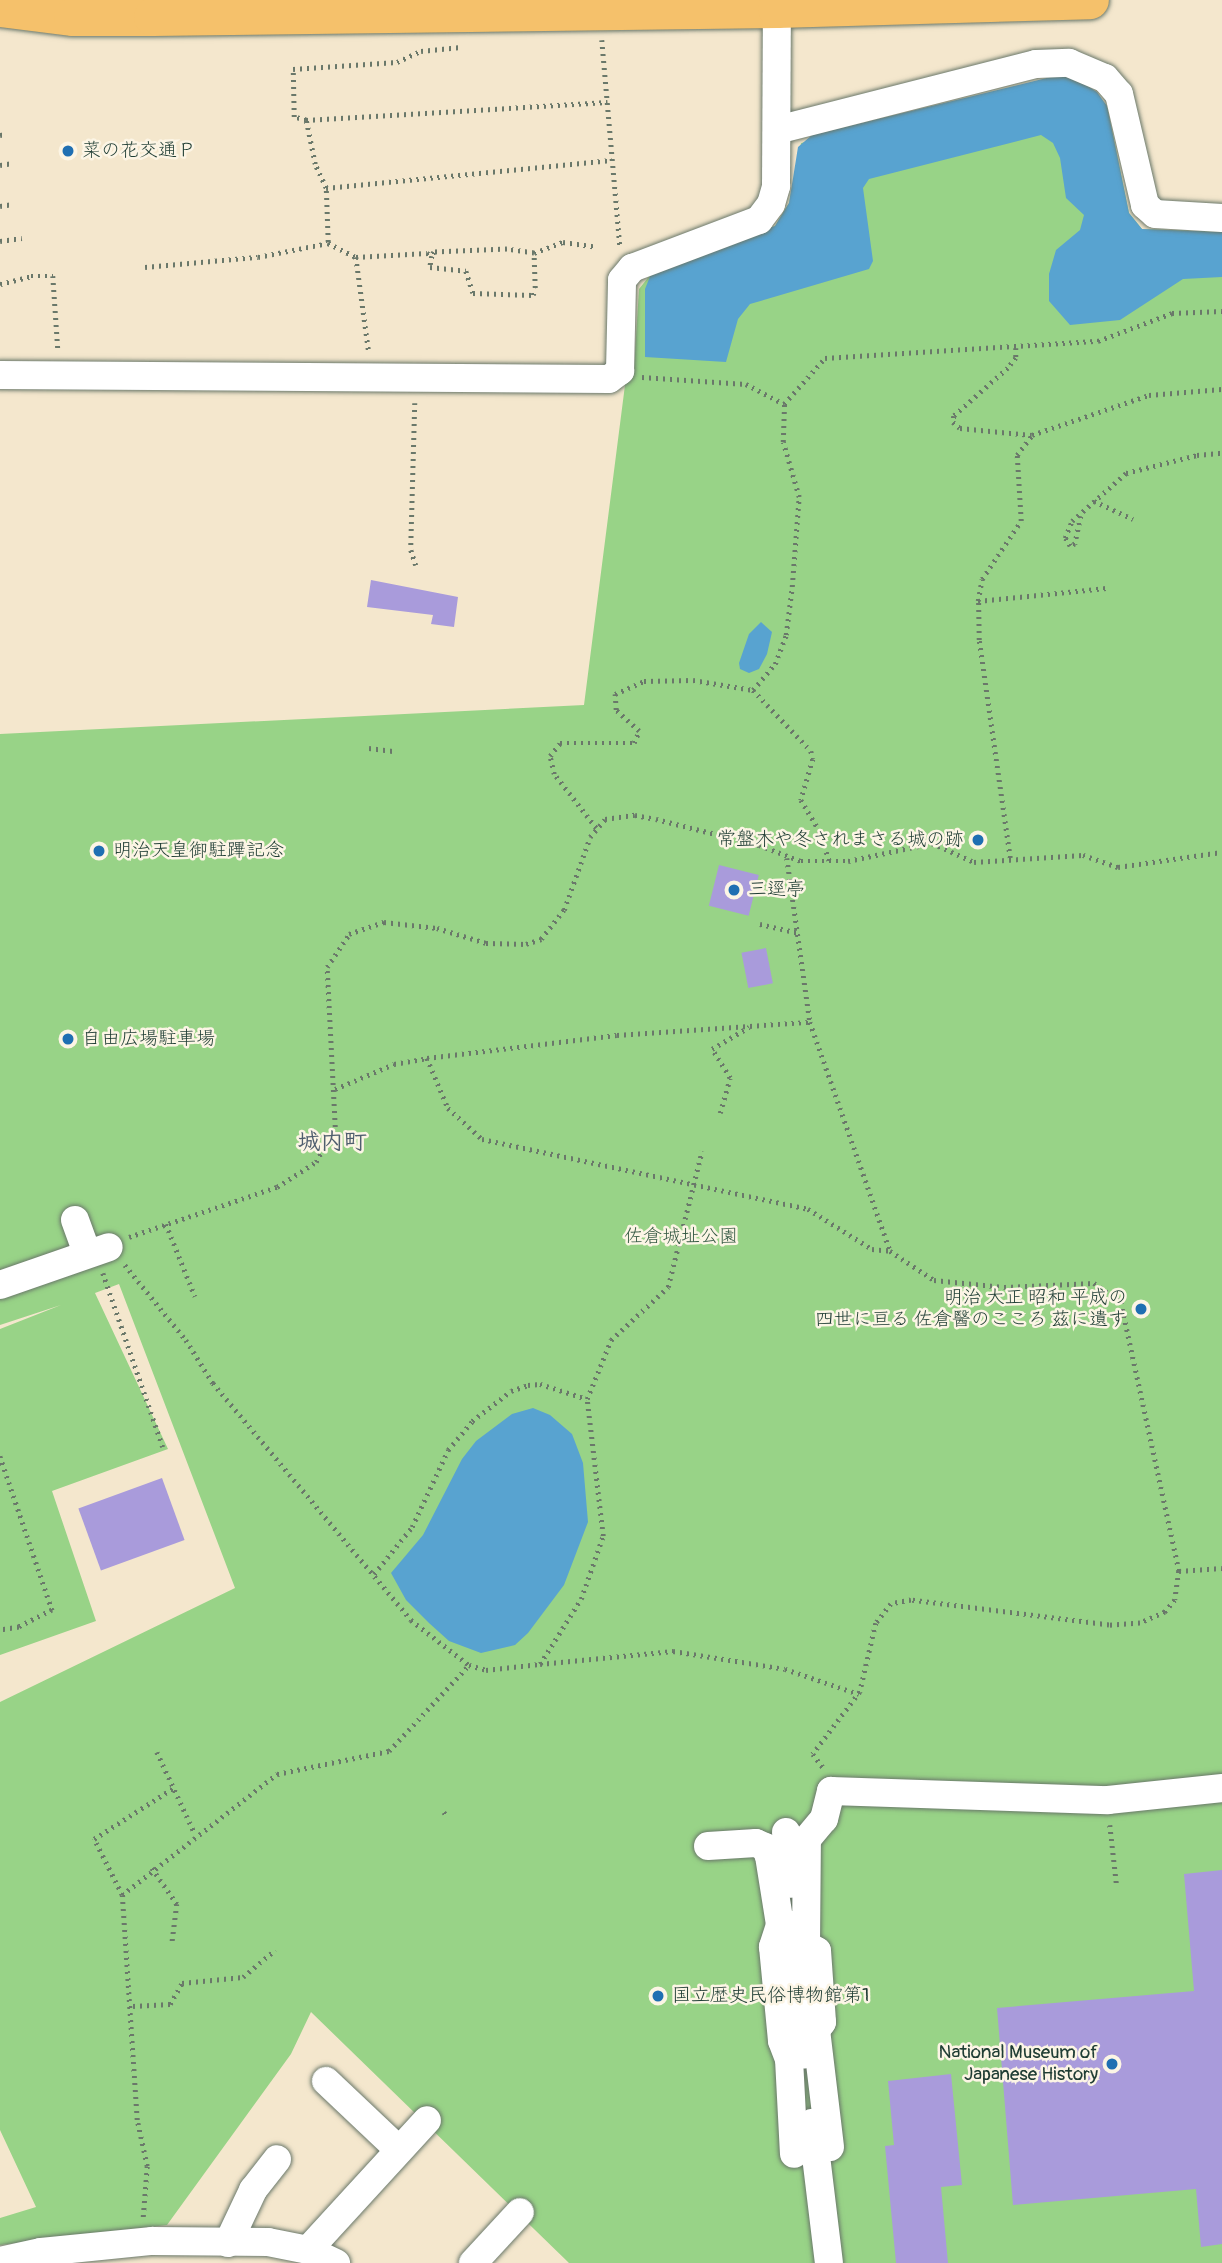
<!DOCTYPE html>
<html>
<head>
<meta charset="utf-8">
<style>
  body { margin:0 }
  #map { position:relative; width:1222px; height:2263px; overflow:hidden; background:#f4e7cd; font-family:Pangolin,"Klee One",sans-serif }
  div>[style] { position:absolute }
  .green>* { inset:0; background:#98d387 }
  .water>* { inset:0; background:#58a3d0 }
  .building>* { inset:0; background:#a99bdb; transform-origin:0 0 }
  .path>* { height:4.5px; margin-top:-2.25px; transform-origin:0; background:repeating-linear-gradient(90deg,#6a786a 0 2px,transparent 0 7px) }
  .roads { filter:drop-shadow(0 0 2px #6a786a) drop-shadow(0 0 2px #6a786a) }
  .minor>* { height:28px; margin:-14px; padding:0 14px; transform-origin:14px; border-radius:14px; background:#fff }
  .highway>* { height:38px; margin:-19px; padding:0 19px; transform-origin:19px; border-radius:19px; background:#f5c16b }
  .dots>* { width:19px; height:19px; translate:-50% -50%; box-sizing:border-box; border:4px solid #fcf5e5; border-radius:50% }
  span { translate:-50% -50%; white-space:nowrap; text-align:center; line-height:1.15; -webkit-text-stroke:5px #fcf5e5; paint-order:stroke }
  .poi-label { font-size:19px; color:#1f3d34 }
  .left { translate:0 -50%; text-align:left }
  .right { translate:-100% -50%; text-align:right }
  .park-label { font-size:19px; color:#375b45 }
  .quarter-label { font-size:23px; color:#4f5e6e; font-weight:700 }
</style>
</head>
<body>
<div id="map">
  <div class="green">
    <i style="clip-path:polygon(1086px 83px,1107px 106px,1129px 213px,1142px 229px,1222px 232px,1222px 2263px,569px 2263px,311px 2012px,291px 2054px,167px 2225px,0 2245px,0 2218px,36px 2207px,0 2130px,0 1702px,235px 1588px,119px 1284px,95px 1293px,168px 1449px,52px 1491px,96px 1621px,0 1655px,0 1329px,61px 1305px,0 1325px,0 734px,584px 705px,625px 385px,634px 369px,639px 289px,651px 274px,775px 226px,789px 203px,801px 143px)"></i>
  </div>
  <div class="water">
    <i style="clip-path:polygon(1067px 73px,1097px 92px,1107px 106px,1129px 213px,1142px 229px,1222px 232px,1222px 277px,1183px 279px,1120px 320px,1070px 325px,1049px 301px,1049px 274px,1056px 250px,1080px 230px,1084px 215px,1066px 198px,1060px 158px,1053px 143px,1041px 135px,869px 179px,863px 188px,873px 261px,869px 269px,750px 304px,738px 319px,726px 362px,645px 357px,645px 289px,651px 274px,775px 226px,789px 203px,798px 147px,812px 135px)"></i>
    <i style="clip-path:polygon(761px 622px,772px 632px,767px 654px,759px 669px,749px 673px,740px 669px,739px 663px,749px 634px)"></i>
    <i style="clip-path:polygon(533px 1408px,550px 1415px,572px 1434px,583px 1463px,588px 1522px,564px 1585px,528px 1633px,515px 1645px,481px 1653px,449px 1641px,429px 1623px,406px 1600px,391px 1573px,423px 1535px,462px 1459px,476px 1441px,512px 1414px)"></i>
  </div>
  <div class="building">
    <i style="clip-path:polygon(371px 580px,458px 597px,454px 627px,431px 624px,433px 615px,367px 607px)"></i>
    <i style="left:719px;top:865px;width:41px;height:42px;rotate:14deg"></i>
    <i style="left:766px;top:948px;width:36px;height:25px;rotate:79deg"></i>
    <i style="left:162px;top:1478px;width:66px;height:89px;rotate:70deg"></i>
    <i style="clip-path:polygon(1222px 1870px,1222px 2244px,1201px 2247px,1196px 2189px,1013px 2205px,997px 2008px,1194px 1991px,1184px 1874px)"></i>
    <i style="clip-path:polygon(951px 2074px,962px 2185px,941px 2187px,948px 2263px,896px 2263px,885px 2146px,894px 2145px,888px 2081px)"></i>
  </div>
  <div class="path">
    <i style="left:602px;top:40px;width:208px;rotate:85deg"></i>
    <i style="left:306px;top:120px;width:12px;rotate:-166deg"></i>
    <i style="left:294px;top:117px;width:48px;rotate:-91.2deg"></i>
    <i style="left:293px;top:69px;width:104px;rotate:-3.9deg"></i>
    <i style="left:397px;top:62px;width:26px;rotate:-25deg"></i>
    <i style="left:421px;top:51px;width:40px;rotate:-5.7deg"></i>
    <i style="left:0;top:135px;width:6px;rotate:-9deg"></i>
    <i style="left:0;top:165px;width:13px;rotate:-9deg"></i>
    <i style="left:326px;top:188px;width:26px;rotate:-115deg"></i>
    <i style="left:315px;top:164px;width:45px;rotate:-101.6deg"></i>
    <i style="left:306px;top:120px;width:302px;rotate:-3.4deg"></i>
    <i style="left:0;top:206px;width:13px;rotate:-9deg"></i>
    <i style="left:0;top:241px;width:22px;rotate:-8deg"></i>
    <i style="left:328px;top:242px;width:54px;rotate:-92.1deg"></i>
    <i style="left:326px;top:188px;width:287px;rotate:-5.6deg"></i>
    <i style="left:534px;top:253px;width:31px;rotate:-21deg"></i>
    <i style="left:563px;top:242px;width:34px;rotate:8deg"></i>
    <i style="left:356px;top:257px;width:97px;rotate:82.3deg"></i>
    <i style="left:145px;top:267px;width:113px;rotate:-5.1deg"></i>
    <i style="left:258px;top:257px;width:71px;rotate:-11.3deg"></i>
    <i style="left:328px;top:243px;width:31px;rotate:27deg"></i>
    <i style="left:356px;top:257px;width:71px;rotate:-3.2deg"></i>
    <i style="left:427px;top:253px;width:6px;rotate:31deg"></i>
    <i style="left:432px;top:256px;width:11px;rotate:100deg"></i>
    <i style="left:430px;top:267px;width:36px;rotate:6deg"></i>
    <i style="left:466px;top:271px;width:23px;rotate:72deg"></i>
    <i style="left:473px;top:293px;width:60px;rotate:1.9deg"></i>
    <i style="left:533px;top:295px;width:7px;rotate:-74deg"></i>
    <i style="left:535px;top:288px;width:35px;rotate:-92deg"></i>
    <i style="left:534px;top:253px;width:27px;rotate:-172deg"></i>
    <i style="left:507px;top:249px;width:73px;rotate:177.6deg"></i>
    <i style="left:434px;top:252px;width:4px;rotate:117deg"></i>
    <i style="left:0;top:284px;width:32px;rotate:-14deg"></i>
    <i style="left:31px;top:276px;width:22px"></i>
    <i style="left:53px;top:276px;width:74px;rotate:86.1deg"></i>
    <i style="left:1016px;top:348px;width:10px;rotate:90deg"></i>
    <i style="left:1016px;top:358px;width:13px;rotate:129deg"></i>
    <i style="left:1008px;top:368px;width:72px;rotate:138.4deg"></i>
    <i style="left:954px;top:416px;width:6px;rotate:99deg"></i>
    <i style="left:953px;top:422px;width:9px;rotate:41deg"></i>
    <i style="left:960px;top:428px;width:72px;rotate:5.6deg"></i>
    <i style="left:1032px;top:435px;width:124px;rotate:-18.9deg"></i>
    <i style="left:1149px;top:395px;width:73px;rotate:-4.7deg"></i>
    <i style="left:642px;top:377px;width:104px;rotate:3.9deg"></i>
    <i style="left:746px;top:384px;width:43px;rotate:27.8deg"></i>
    <i style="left:784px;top:404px;width:62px;rotate:-48.3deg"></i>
    <i style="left:825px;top:358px;width:274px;rotate:-3.6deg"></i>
    <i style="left:1098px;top:341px;width:79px;rotate:-20.7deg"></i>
    <i style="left:1172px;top:313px;width:50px;rotate:-2.3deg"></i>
    <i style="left:415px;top:403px;width:147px;rotate:91.6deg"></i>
    <i style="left:411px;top:550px;width:16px;rotate:72deg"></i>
    <i style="left:1094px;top:501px;width:43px;rotate:24.8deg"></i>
    <i style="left:1081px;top:516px;width:29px;rotate:102deg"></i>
    <i style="left:1075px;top:544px;width:5px;rotate:158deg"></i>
    <i style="left:1070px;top:546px;width:9px;rotate:-122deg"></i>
    <i style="left:1065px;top:538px;width:18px;rotate:-68deg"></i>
    <i style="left:1072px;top:521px;width:72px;rotate:-41.6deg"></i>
    <i style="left:1126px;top:473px;width:73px;rotate:-14.2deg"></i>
    <i style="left:1197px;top:455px;width:25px;rotate:-5deg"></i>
    <i style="left:978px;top:601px;width:129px;rotate:-5.8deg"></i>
    <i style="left:753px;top:690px;width:34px;rotate:-50deg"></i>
    <i style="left:775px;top:664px;width:31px;rotate:-69deg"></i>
    <i style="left:786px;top:635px;width:48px;rotate:-82.9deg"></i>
    <i style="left:792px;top:587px;width:90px;rotate:-85.6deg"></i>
    <i style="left:799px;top:497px;width:57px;rotate:-106.2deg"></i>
    <i style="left:783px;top:442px;width:38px;rotate:-88deg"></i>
    <i style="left:369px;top:748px;width:26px;rotate:7deg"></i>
    <i style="left:596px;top:828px;width:68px;rotate:-127.9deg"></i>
    <i style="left:554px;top:774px;width:18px;rotate:-103deg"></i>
    <i style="left:550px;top:756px;width:16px;rotate:-52deg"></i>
    <i style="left:560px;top:743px;width:74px"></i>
    <i style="left:634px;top:743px;width:13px;rotate:-67deg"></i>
    <i style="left:639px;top:731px;width:31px;rotate:-138deg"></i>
    <i style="left:616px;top:710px;width:16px;rotate:-94deg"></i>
    <i style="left:615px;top:694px;width:32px;rotate:-24deg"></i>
    <i style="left:644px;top:681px;width:49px;rotate:-1.2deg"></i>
    <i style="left:693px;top:680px;width:61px;rotate:9.5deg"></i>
    <i style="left:753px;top:690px;width:84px;rotate:46.4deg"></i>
    <i style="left:811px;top:751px;width:8px;rotate:76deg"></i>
    <i style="left:813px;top:759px;width:43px;rotate:106.3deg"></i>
    <i style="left:801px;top:800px;width:37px;rotate:59deg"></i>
    <i style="left:820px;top:832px;width:32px;rotate:72deg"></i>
    <i style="left:787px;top:858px;width:166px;rotate:82deg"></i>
    <i style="left:810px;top:1022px;width:243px;rotate:70.7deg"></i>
    <i style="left:890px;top:1251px;width:53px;rotate:33.4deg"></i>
    <i style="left:934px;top:1280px;width:70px;rotate:5.7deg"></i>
    <i style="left:1004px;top:1287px;width:90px;rotate:-2.5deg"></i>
    <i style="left:1094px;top:1283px;width:33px;rotate:35deg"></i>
    <i style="left:1121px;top:1302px;width:275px;rotate:77.8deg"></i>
    <i style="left:1179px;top:1571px;width:29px;rotate:98deg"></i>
    <i style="left:1175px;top:1600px;width:16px;rotate:130deg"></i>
    <i style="left:1165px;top:1612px;width:27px;rotate:156deg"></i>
    <i style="left:1140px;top:1623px;width:31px;rotate:176deg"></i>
    <i style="left:1109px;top:1625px;width:200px;rotate:-172.8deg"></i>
    <i style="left:911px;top:1600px;width:20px;rotate:169deg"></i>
    <i style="left:891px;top:1604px;width:24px;rotate:128deg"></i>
    <i style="left:876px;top:1623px;width:71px;rotate:103.1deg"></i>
    <i style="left:860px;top:1692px;width:78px;rotate:127.2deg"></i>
    <i style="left:813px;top:1754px;width:20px;rotate:53deg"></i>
    <i style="left:1010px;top:858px;width:220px;rotate:-98.1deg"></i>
    <i style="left:979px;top:640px;width:39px;rotate:-91deg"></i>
    <i style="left:978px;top:601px;width:22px;rotate:-80deg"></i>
    <i style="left:982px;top:579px;width:70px;rotate:-56.1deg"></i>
    <i style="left:1021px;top:521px;width:66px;rotate:-93.5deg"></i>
    <i style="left:1017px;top:455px;width:25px;rotate:-53deg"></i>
    <i style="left:760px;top:924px;width:39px;rotate:13deg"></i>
    <i style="left:427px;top:1058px;width:54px;rotate:67.2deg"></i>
    <i style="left:448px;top:1108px;width:46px;rotate:42.4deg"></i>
    <i style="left:482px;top:1139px;width:333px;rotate:12.1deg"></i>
    <i style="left:808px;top:1209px;width:75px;rotate:32deg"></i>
    <i style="left:872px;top:1249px;width:18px;rotate:6deg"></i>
    <i style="left:335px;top:1089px;width:64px;rotate:-23deg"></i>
    <i style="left:394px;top:1064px;width:34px;rotate:-10deg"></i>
    <i style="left:427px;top:1058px;width:191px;rotate:-6.9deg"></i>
    <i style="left:617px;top:1035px;width:193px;rotate:-3.9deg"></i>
    <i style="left:720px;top:1113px;width:36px;rotate:-74deg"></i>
    <i style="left:730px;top:1078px;width:34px;rotate:-122deg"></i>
    <i style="left:712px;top:1049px;width:43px;rotate:-30.7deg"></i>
    <i style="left:166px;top:1224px;width:78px;rotate:68.1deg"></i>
    <i style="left:129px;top:1237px;width:156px;rotate:-18.7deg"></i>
    <i style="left:277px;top:1187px;width:46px;rotate:-32.7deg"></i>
    <i style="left:316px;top:1162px;width:40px;rotate:-62deg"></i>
    <i style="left:335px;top:1127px;width:160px;rotate:-92.9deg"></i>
    <i style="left:327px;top:967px;width:40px;rotate:-56deg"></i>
    <i style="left:349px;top:934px;width:37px;rotate:-19deg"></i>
    <i style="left:384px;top:922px;width:53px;rotate:6.5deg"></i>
    <i style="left:437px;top:928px;width:51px;rotate:17deg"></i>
    <i style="left:486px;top:943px;width:40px;rotate:1.4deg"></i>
    <i style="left:526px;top:944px;width:16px;rotate:-18deg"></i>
    <i style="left:541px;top:939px;width:37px;rotate:-52deg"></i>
    <i style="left:564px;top:910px;width:77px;rotate:-70.4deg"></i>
    <i style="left:590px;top:837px;width:23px;rotate:-50deg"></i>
    <i style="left:605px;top:819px;width:30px;rotate:-8deg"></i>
    <i style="left:635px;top:815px;width:21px;rotate:11deg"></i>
    <i style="left:656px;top:819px;width:106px;rotate:14.2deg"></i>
    <i style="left:759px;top:845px;width:45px;rotate:20.9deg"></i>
    <i style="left:801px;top:861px;width:47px"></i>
    <i style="left:848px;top:861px;width:86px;rotate:-12.1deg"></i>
    <i style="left:932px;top:843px;width:46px;rotate:24.3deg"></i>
    <i style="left:974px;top:862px;width:109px;rotate:-3.7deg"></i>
    <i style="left:1083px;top:855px;width:37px;rotate:19deg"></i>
    <i style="left:1118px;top:867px;width:105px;rotate:-8.2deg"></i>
    <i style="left:125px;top:1265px;width:97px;rotate:50.9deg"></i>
    <i style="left:186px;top:1340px;width:51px;rotate:57.9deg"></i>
    <i style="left:213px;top:1383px;width:309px;rotate:50.1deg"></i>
    <i style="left:411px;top:1620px;width:73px;rotate:37.8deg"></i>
    <i style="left:469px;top:1665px;width:18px;rotate:16deg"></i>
    <i style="left:486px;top:1670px;width:54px;rotate:-6.3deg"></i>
    <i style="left:540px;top:1664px;width:77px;rotate:-57.8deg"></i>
    <i style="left:581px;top:1599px;width:67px;rotate:-70.8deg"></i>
    <i style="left:603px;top:1536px;width:138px;rotate:-96.7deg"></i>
    <i style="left:103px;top:1273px;width:184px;rotate:71deg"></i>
    <i style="left:0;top:1456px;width:163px;rotate:71.3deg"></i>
    <i style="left:52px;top:1610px;width:37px;rotate:153deg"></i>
    <i style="left:19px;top:1627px;width:19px;rotate:171deg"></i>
    <i style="left:1179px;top:1571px;width:43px;rotate:-4deg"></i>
    <i style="left:374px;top:1574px;width:60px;rotate:-51deg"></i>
    <i style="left:412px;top:1527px;width:85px;rotate:-64.9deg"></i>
    <i style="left:448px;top:1450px;width:38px;rotate:-50deg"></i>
    <i style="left:472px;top:1421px;width:49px;rotate:-37.6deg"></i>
    <i style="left:511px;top:1391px;width:18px;rotate:-19deg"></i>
    <i style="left:528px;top:1385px;width:12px;rotate:-5deg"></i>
    <i style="left:540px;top:1384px;width:49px;rotate:17.7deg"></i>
    <i style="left:587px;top:1399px;width:64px;rotate:-67.9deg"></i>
    <i style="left:611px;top:1340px;width:78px;rotate:-42.9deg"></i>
    <i style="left:668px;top:1287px;width:140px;rotate:-76deg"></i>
    <i style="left:540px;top:1664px;width:134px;rotate:-5.6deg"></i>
    <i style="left:673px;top:1651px;width:113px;rotate:9.1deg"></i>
    <i style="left:785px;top:1669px;width:78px;rotate:18.7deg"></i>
    <i style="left:157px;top:1752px;width:90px;rotate:65.1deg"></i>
    <i style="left:444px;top:1812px;width:5px;rotate:53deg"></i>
    <i style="left:1110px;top:1825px;width:62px;rotate:83.6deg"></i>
    <i style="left:152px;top:1868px;width:44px;rotate:55.2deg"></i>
    <i style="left:177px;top:1904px;width:40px;rotate:97.1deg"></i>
    <i style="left:122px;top:1895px;width:63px;rotate:-116.6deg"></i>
    <i style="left:94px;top:1839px;width:94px;rotate:-32.8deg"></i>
    <i style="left:133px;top:2006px;width:37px;rotate:-3deg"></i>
    <i style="left:170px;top:2004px;width:24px;rotate:-60deg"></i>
    <i style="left:182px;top:1983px;width:61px;rotate:-5.6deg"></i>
    <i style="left:243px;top:1977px;width:42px;rotate:-40.2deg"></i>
    <i style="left:143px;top:2217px;width:51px;rotate:-85.5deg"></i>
    <i style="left:147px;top:2166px;width:47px;rotate:-102.3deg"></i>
    <i style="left:137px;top:2120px;width:225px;rotate:-93.8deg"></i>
    <i style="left:122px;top:1895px;width:197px;rotate:-38deg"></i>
    <i style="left:277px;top:1774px;width:114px;rotate:-11.6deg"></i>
    <i style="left:389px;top:1751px;width:117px;rotate:-47.1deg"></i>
  </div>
  <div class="roads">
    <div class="minor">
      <i style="left:777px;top:130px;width:267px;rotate:-14.3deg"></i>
      <i style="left:1036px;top:64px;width:33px;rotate:-2deg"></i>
      <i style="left:1069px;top:63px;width:39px;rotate:23deg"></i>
      <i style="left:1105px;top:78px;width:21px;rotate:49deg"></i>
      <i style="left:1119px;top:94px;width:114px;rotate:76.8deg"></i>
      <i style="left:1145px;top:205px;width:13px;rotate:42deg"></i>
      <i style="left:1155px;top:214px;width:67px;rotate:3.4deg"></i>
      <i style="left:0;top:375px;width:609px;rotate:0.38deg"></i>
      <i style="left:609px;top:379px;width:14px;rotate:-36deg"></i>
      <i style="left:620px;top:371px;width:91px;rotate:-88.7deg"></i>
      <i style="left:622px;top:280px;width:16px;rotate:-50deg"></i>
      <i style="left:632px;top:268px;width:136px;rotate:-20.7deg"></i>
      <i style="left:759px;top:220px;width:20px;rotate:-53deg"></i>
      <i style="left:771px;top:204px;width:19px;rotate:-74deg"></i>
      <i style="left:776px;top:186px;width:177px;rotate:-89.7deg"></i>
      <i style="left:75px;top:1220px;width:35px;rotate:70deg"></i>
      <i style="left:0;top:1285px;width:115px;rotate:-19.2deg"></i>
      <i style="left:786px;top:1832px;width:52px;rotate:85.6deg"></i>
      <i style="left:708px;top:1846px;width:48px;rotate:-3.6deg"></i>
      <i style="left:756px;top:1843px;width:10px;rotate:24deg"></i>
      <i style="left:765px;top:1847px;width:10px;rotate:66deg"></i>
      <i style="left:769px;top:1856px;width:70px;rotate:80.9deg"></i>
      <i style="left:780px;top:1925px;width:23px;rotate:108deg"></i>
      <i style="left:773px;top:1947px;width:94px;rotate:84.5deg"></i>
      <i style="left:782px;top:2041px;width:19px;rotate:69deg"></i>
      <i style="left:789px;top:2059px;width:95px;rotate:87deg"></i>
      <i style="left:793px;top:1925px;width:130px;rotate:85.2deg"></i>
      <i style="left:326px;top:2081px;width:100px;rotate:43.4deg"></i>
      <i style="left:812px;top:2123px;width:141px;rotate:83.1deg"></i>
      <i style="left:830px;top:2147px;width:118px;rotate:-96.8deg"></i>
      <i style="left:816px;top:2030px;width:10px;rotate:-53deg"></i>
      <i style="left:822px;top:2022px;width:71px;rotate:-94deg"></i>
      <i style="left:817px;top:1951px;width:13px;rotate:-151deg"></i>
      <i style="left:806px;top:1945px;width:106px;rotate:-89.5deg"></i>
      <i style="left:807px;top:1839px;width:26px;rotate:-50deg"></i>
      <i style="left:824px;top:1819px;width:29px;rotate:-76deg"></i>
      <i style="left:831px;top:1791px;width:277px;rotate:1.9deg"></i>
      <i style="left:1108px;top:1800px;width:115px;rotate:-6deg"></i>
      <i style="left:228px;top:2243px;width:59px;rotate:-64.7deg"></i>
      <i style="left:253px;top:2190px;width:39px;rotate:-52deg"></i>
      <i style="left:308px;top:2250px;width:176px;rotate:-47.5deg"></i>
      <i style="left:0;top:2261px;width:42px;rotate:-12.4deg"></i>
      <i style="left:41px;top:2252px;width:112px;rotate:-5.7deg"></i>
      <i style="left:152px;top:2241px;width:116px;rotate:0.5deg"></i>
      <i style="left:268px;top:2242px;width:41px;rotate:11.3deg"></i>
      <i style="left:308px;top:2250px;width:31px;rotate:25deg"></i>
      <i style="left:473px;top:2263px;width:69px;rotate:-47.3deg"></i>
    </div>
    <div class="highway">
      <i style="left:0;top:8px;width:74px;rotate:7deg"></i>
      <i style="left:73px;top:17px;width:80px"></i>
      <i style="left:153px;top:17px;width:624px;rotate:-0.73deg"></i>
      <i style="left:777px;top:9px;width:313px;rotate:-1.6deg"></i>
    </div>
  </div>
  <div class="dots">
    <i style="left:68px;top:151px;background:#1f6fb2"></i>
    <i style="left:978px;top:840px;background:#1f6fb2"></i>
    <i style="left:99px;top:851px;background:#1f6fb2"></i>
    <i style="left:734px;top:890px;background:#1f6fb2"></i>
    <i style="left:68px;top:1039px;background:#1f6fb2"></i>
    <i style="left:1141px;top:1309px;background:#1f6fb2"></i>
    <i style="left:658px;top:1996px;background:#1f6fb2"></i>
    <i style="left:1112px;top:2064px;background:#1f6fb2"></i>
  </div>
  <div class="poi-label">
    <span class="left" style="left:82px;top:151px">菜の花交通Ｐ</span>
    <span class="right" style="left:964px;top:840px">常盤木や冬されまさる城の跡</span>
    <span class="left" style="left:113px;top:851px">明治天皇御駐蹕記念</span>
    <span class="left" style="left:748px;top:890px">三逕亭</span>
    <span class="left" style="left:82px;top:1039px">自由広場駐車場</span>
    <span class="right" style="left:1127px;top:1309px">明治 大正 昭和 平成の<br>四世に亘る 佐倉醫のこころ 茲に遺す</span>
    <span class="left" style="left:672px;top:1996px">国立歴史民俗博物館第1</span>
    <span class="right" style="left:1098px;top:2064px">National Museum of<br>Japanese History</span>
  </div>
  <div class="park-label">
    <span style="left:681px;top:1237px">佐倉城址公園</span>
  </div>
  <div class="quarter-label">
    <span style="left:332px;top:1142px">城内町</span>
  </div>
</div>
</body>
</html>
